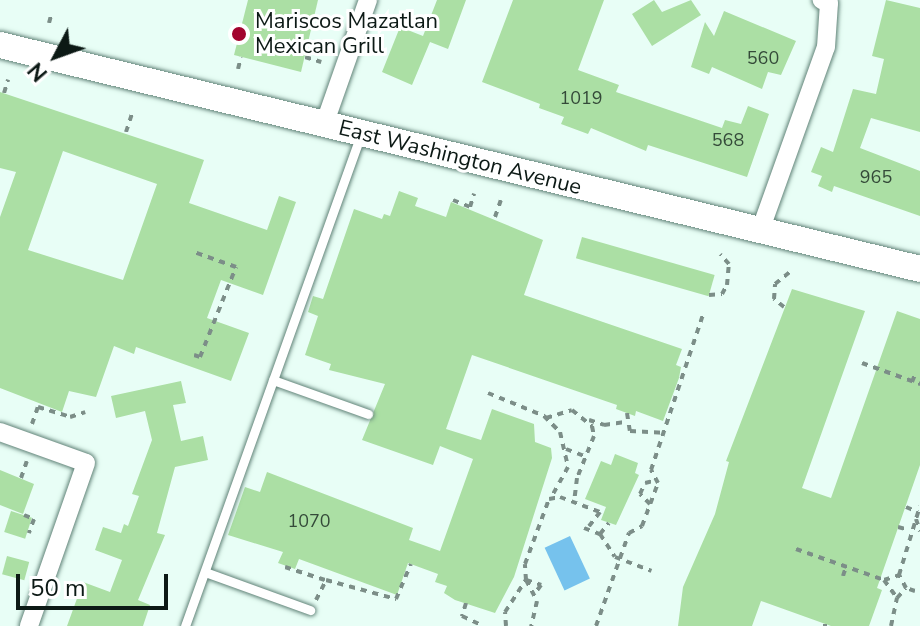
<!DOCTYPE html>
<html>
<head>
<meta charset="utf-8">
<style>
  body { margin:0 }
  #map { position:relative; width:920px; height:626px; overflow:hidden; background:#e8fef6; font-family:"Nunito Sans",sans-serif }
  div>[style] { position:absolute }
  .water>* { inset:0; background:#76c2ed; transform-origin:0 0 }
  .building>* { inset:0; background:#abdfa4; transform-origin:0 0 }
  .path>* { height:4px; margin-top:-2px; transform-origin:0; background:repeating-linear-gradient(90deg,#7c8e88 0 6px,transparent 0 12px) }
  .roads { filter:drop-shadow(0 0 2px #618378) drop-shadow(0 0 2px #618378) }
  .service>* { height:9px; margin:-4.5px; padding:0 4.5px; transform-origin:4.5px; border-radius:4.5px; background:#fff }
  .minor>* { height:18px; margin:-9px; padding:0 9px; transform-origin:9px; border-radius:9px; background:#fff }
  .secondary>* { height:26px; margin:-13px; padding:0 13px; transform-origin:13px; border-radius:13px; background:#fff }
  .dots>* { width:22px; height:22px; translate:-50% -50%; box-sizing:border-box; border:4px solid #fff; border-radius:50% }
  span { translate:-50% -50%; white-space:nowrap; text-align:center; line-height:1.15; -webkit-text-stroke:6px #fff; paint-order:stroke }
  .number-label { font-size:18px; color:#344a39 }
  .number-label span { -webkit-text-stroke-width:0 }
  .poi-label { font-size:22px; color:#0c1915 }
  .left { translate:0 -50%; text-align:left }
  .street-label { font-size:22px; color:#0c1915 }
  .north { position:absolute; left:16px; top:16px; width:80px; height:80px; -webkit-text-stroke:6px #fff; paint-order:stroke; rotate:229deg; font-size:22px; font-weight:700; line-height:32px; text-align:center; color:#0c1915 }
  .north::after { content:''; display:block; margin:auto; width:28px; height:36px; background:#0c1915; clip-path:polygon(50% 0,100% 100%,50% 72%,0 100%) }
  .scale { position:absolute; left:16px; top:574px; width:152px; height:36px; box-sizing:border-box; border:4px solid #0c1915; border-top:0; padding-left:10px; font-size:24px; line-height:28px; white-space:nowrap; color:#0c1915; -webkit-text-stroke:6px #fff; paint-order:stroke }
</style>
</head>
<body>
<div id="map">
  <div class="water">
    <i style="left:570px;top:536px;width:47px;height:28px;rotate:65deg"></i>
  </div>
  <div class="building">
    <i style="clip-path:polygon(248px 0,318px 0,301px 72px,234px 55px)"></i>
    <i style="clip-path:polygon(437px 0,466px 0,448px 49px,430px 42px,412px 85px,382px 72px,400px 27px,423px 36px)"></i>
    <i style="clip-path:polygon(513px 0,604px 0,578px 70px,619px 85px,616px 92px,722px 128px,725px 120px,741px 124px,748px 106px,769px 114px,747px 177px,648px 145px,646px 151px,591px 128px,588px 134px,561px 124px,564px 117px,539px 108px,540px 104px,482px 82px)"></i>
    <i style="clip-path:polygon(654px 0,662px 12px,691px 0,701px 15px,652px 46px,632px 14px)"></i>
    <i style="clip-path:polygon(886px 0,920px 8px,920px 132px,871px 118px,860px 148px,920px 171px,920px 216px,834px 186px,832px 192px,818px 186px,822px 176px,811px 172px,821px 147px,833px 152px,853px 89px,876px 94px,884px 59px,872px 56px)"></i>
    <i style="clip-path:polygon(724px 11px,796px 41px,781px 75px,768px 72px,762px 89px,712px 67px,709px 74px,691px 67px,705px 22px,714px 36px)"></i>
    <i style="clip-path:polygon(evenodd,0 92px,204px 160px,189px 203px,267px 230px,279px 196px,296px 202px,263px 295px,221px 280px,207px 318px,249px 333px,231px 381px,136px 347px,134px 354px,114px 346px,96px 397px,69px 391px,62px 412px,0 388px,0 217px,16px 172px,0 168px,0 92px,63px 151px,157px 184px,123px 280px,28px 250px,63px 151px)"></i>
    <i style="clip-path:polygon(399px 191px,418px 198px,415px 206px,446px 217px,451px 202px,543px 240px,524px 295px,682px 349px,676px 365px,681px 367px,679px 378px,663px 421px,636px 411px,635px 416px,616px 409px,617px 405px,472px 355px,446px 429px,481px 440px,492px 409px,534px 424px,535px 442px,551px 448px,552px 458px,514px 577px,495px 613px,455px 600px,444px 593px,447px 586px,435px 582px,438px 574px,408px 563px,397px 595px,299px 559px,295px 569px,278px 563px,283px 552px,228px 535px,245px 487px,260px 492px,267px 472px,413px 528px,409px 540px,440px 551px,473px 459px,440px 446px,433px 465px,362px 440px,385px 384px,329px 370px,331px 364px,305px 355px,318px 316px,308px 312px,313px 296px,323px 299px,354px 209px,382px 219px,384px 214px,390px 216px)"></i>
    <i style="left:582px;top:237px;width:138px;height:22px;rotate:16deg"></i>
    <i style="clip-path:polygon(792px 289px,865px 311px,802px 488px,831px 498px,897px 311px,920px 319px,920px 465px,877px 588px,882px 590px,869px 626px,831px 626px,761px 601px,752px 626px,678px 626px,683px 587px,715px 514px,729px 462px,726px 461px)"></i>
    <i style="clip-path:polygon(181px 381px,186px 403px,173px 405px,181px 441px,203px 436px,208px 460px,175px 467px,157px 533px,165px 535px,138px 600px,150px 605px,143px 626px,67px 626px,83px 582px,110px 592px,122px 560px,95px 550px,103px 527px,121px 533px,124px 524px,128px 526px,139px 496px,132px 494px,152px 440px,145px 411px,116px 418px,111px 396px)"></i>
    <i style="clip-path:polygon(615px 454px,638px 463px,635px 473px,639px 475px,616px 525px,601px 520px,606px 507px,585px 499px,601px 461px,611px 465px)"></i>
    <i style="clip-path:polygon(0 470px,34px 484px,23px 514px,0 505px)"></i>
    <i style="left:11px;top:511px;width:22px;height:22px;rotate:18deg"></i>
    <i style="left:7px;top:556px;width:23px;height:19px;rotate:15deg"></i>
  </div>
  <div class="path">
    <i style="left:49px;top:23px;width:11px;rotate:-75deg"></i>
    <i style="left:305px;top:57px;width:17px;rotate:17deg"></i>
    <i style="left:238px;top:69px;width:12px;rotate:-76deg"></i>
    <i style="left:4px;top:93px;width:14px;rotate:-73deg"></i>
    <i style="left:126px;top:132px;width:22px;rotate:-72deg"></i>
    <i style="left:453px;top:200px;width:18px;rotate:22deg"></i>
    <i style="left:470px;top:207px;width:14px;rotate:-73deg"></i>
    <i style="left:495px;top:217px;width:18px;rotate:-71deg"></i>
    <i style="left:709px;top:295px;width:13px;rotate:-4deg"></i>
    <i style="left:722px;top:294px;width:10px;rotate:-61deg"></i>
    <i style="left:727px;top:285px;width:21px;rotate:-85deg"></i>
    <i style="left:729px;top:264px;width:13px;rotate:-132deg"></i>
    <i style="left:784px;top:307px;width:13px;rotate:-141deg"></i>
    <i style="left:774px;top:299px;width:15px;rotate:-86deg"></i>
    <i style="left:775px;top:284px;width:21px;rotate:-39deg"></i>
    <i style="left:194px;top:355px;width:6px;rotate:18deg"></i>
    <i style="left:200px;top:357px;width:97px;rotate:-68.2deg"></i>
    <i style="left:236px;top:267px;width:45px;rotate:-160.3deg"></i>
    <i style="left:862px;top:363px;width:62px;rotate:19.9deg"></i>
    <i style="left:912px;top:382px;width:11px;rotate:-68deg"></i>
    <i style="left:488px;top:393px;width:61px;rotate:22.3deg"></i>
    <i style="left:544px;top:416px;width:23px;rotate:45deg"></i>
    <i style="left:560px;top:432px;width:36px;rotate:77deg"></i>
    <i style="left:568px;top:467px;width:35px;rotate:119deg"></i>
    <i style="left:627px;top:413px;width:18px;rotate:81deg"></i>
    <i style="left:630px;top:431px;width:33px;rotate:3deg"></i>
    <i style="left:546px;top:418px;width:27px;rotate:-17deg"></i>
    <i style="left:572px;top:410px;width:26px;rotate:39deg"></i>
    <i style="left:592px;top:426px;width:10px;rotate:79deg"></i>
    <i style="left:594px;top:436px;width:45px;rotate:112deg"></i>
    <i style="left:577px;top:478px;width:23px;rotate:97deg"></i>
    <i style="left:589px;top:420px;width:16px;rotate:18deg"></i>
    <i style="left:604px;top:425px;width:21px;rotate:-8deg"></i>
    <i style="left:32px;top:424px;width:18px;rotate:-71deg"></i>
    <i style="left:38px;top:407px;width:34px;rotate:17deg"></i>
    <i style="left:70px;top:417px;width:16px;rotate:-18deg"></i>
    <i style="left:566px;top:449px;width:22px;rotate:21deg"></i>
    <i style="left:21px;top:478px;width:18px;rotate:-71deg"></i>
    <i style="left:650px;top:504px;width:14px;rotate:-135deg"></i>
    <i style="left:640px;top:494px;width:12px;rotate:-66deg"></i>
    <i style="left:645px;top:483px;width:12px;rotate:-14deg"></i>
    <i style="left:906px;top:507px;width:13px;rotate:23deg"></i>
    <i style="left:24px;top:515px;width:11px;rotate:22deg"></i>
    <i style="left:34px;top:519px;width:15px;rotate:110deg"></i>
    <i style="left:916px;top:519px;width:13px;rotate:72deg"></i>
    <i style="left:898px;top:527px;width:11px;rotate:15deg"></i>
    <i style="left:584px;top:528px;width:17px;rotate:21deg"></i>
    <i style="left:600px;top:534px;width:27px;rotate:57deg"></i>
    <i style="left:615px;top:557px;width:39px;rotate:21deg"></i>
    <i style="left:600px;top:534px;width:14px;rotate:-51deg"></i>
    <i style="left:796px;top:549px;width:93px;rotate:19.4deg"></i>
    <i style="left:884px;top:580px;width:22px;rotate:54deg"></i>
    <i style="left:285px;top:567px;width:42px;rotate:18deg"></i>
    <i style="left:843px;top:576px;width:9px;rotate:-72deg"></i>
    <i style="left:526px;top:580px;width:24px;rotate:62deg"></i>
    <i style="left:537px;top:601px;width:26px;rotate:103deg"></i>
    <i style="left:526px;top:580px;width:16px;rotate:18deg"></i>
    <i style="left:541px;top:585px;width:9px;rotate:126deg"></i>
    <i style="left:884px;top:580px;width:16px;rotate:-18deg"></i>
    <i style="left:915px;top:591px;width:9px;rotate:-162deg"></i>
    <i style="left:906px;top:588px;width:15px;rotate:-118deg"></i>
    <i style="left:899px;top:575px;width:72px;rotate:-73.1deg"></i>
    <i style="left:316px;top:600px;width:22px;rotate:-63deg"></i>
    <i style="left:326px;top:580px;width:73px;rotate:15.2deg"></i>
    <i style="left:396px;top:599px;width:38px;rotate:-67deg"></i>
    <i style="left:466px;top:603px;width:14px;rotate:107deg"></i>
    <i style="left:462px;top:616px;width:23px;rotate:25deg"></i>
    <i style="left:506px;top:626px;width:14px;rotate:-94deg"></i>
    <i style="left:505px;top:612px;width:38px;rotate:-57deg"></i>
    <i style="left:526px;top:580px;width:16px;rotate:-94deg"></i>
    <i style="left:525px;top:564px;width:69px;rotate:-69.7deg"></i>
    <i style="left:549px;top:499px;width:11px;rotate:-10deg"></i>
    <i style="left:560px;top:497px;width:43px;rotate:20.6deg"></i>
    <i style="left:600px;top:512px;width:18px;rotate:128deg"></i>
    <i style="left:596px;top:626px;width:99px;rotate:-70.5deg"></i>
    <i style="left:629px;top:533px;width:15px;rotate:-28deg"></i>
    <i style="left:642px;top:526px;width:46px;rotate:-69.6deg"></i>
    <i style="left:658px;top:483px;width:15px;rotate:-118deg"></i>
    <i style="left:651px;top:470px;width:167px;rotate:-71.5deg"></i>
    <i style="left:825px;top:626px;width:2px;rotate:-90deg"></i>
    <i style="left:891px;top:626px;width:29px;rotate:-78deg"></i>
    <i style="left:897px;top:598px;width:13px;rotate:-48deg"></i>
  </div>
  <div class="roads">
    <div class="service">
      <i style="left:273px;top:380px;width:101px;rotate:19.7deg"></i>
      <i style="left:205px;top:572px;width:112px;rotate:19.9deg"></i>
      <i style="left:185px;top:626px;width:519px;rotate:-70.31deg"></i>
    </div>
    <div class="minor">
      <i style="left:324px;top:125px;width:133px;rotate:-70.6deg"></i>
      <i style="left:760px;top:231px;width:195px;rotate:-70.3deg"></i>
      <i style="left:826px;top:47px;width:44px;rotate:-86.1deg"></i>
      <i style="left:829px;top:3px;width:8px;rotate:-157deg"></i>
      <i style="left:0;top:432px;width:91px;rotate:19.8deg"></i>
      <i style="left:86px;top:463px;width:173px;rotate:109.3deg"></i>
    </div>
    <div class="secondary">
      <i style="left:0;top:45px;width:947px;rotate:13.68deg"></i>
    </div>
  </div>
  <div class="dots">
    <i style="left:239px;top:34px;background:#a2032e"></i>
  </div>
  <div class="number-label">
    <span style="left:763px;top:58px">560</span>
    <span style="left:581px;top:98px">1019</span>
    <span style="left:728px;top:140px">568</span>
    <span style="left:876px;top:177px">965</span>
    <span style="left:309px;top:521px">1070</span>
  </div>
  <div class="poi-label">
    <span class="left" style="left:255px;top:34px">Mariscos Mazatlan<br>Mexican Grill</span>
  </div>
  <div class="street-label">
    <span style="left:460px;top:158px;rotate:14deg">East Washington Avenue</span>
  </div>
  <div class="north">N</div>
  <div class="scale">50 m</div>
</div>
</body>
</html>
